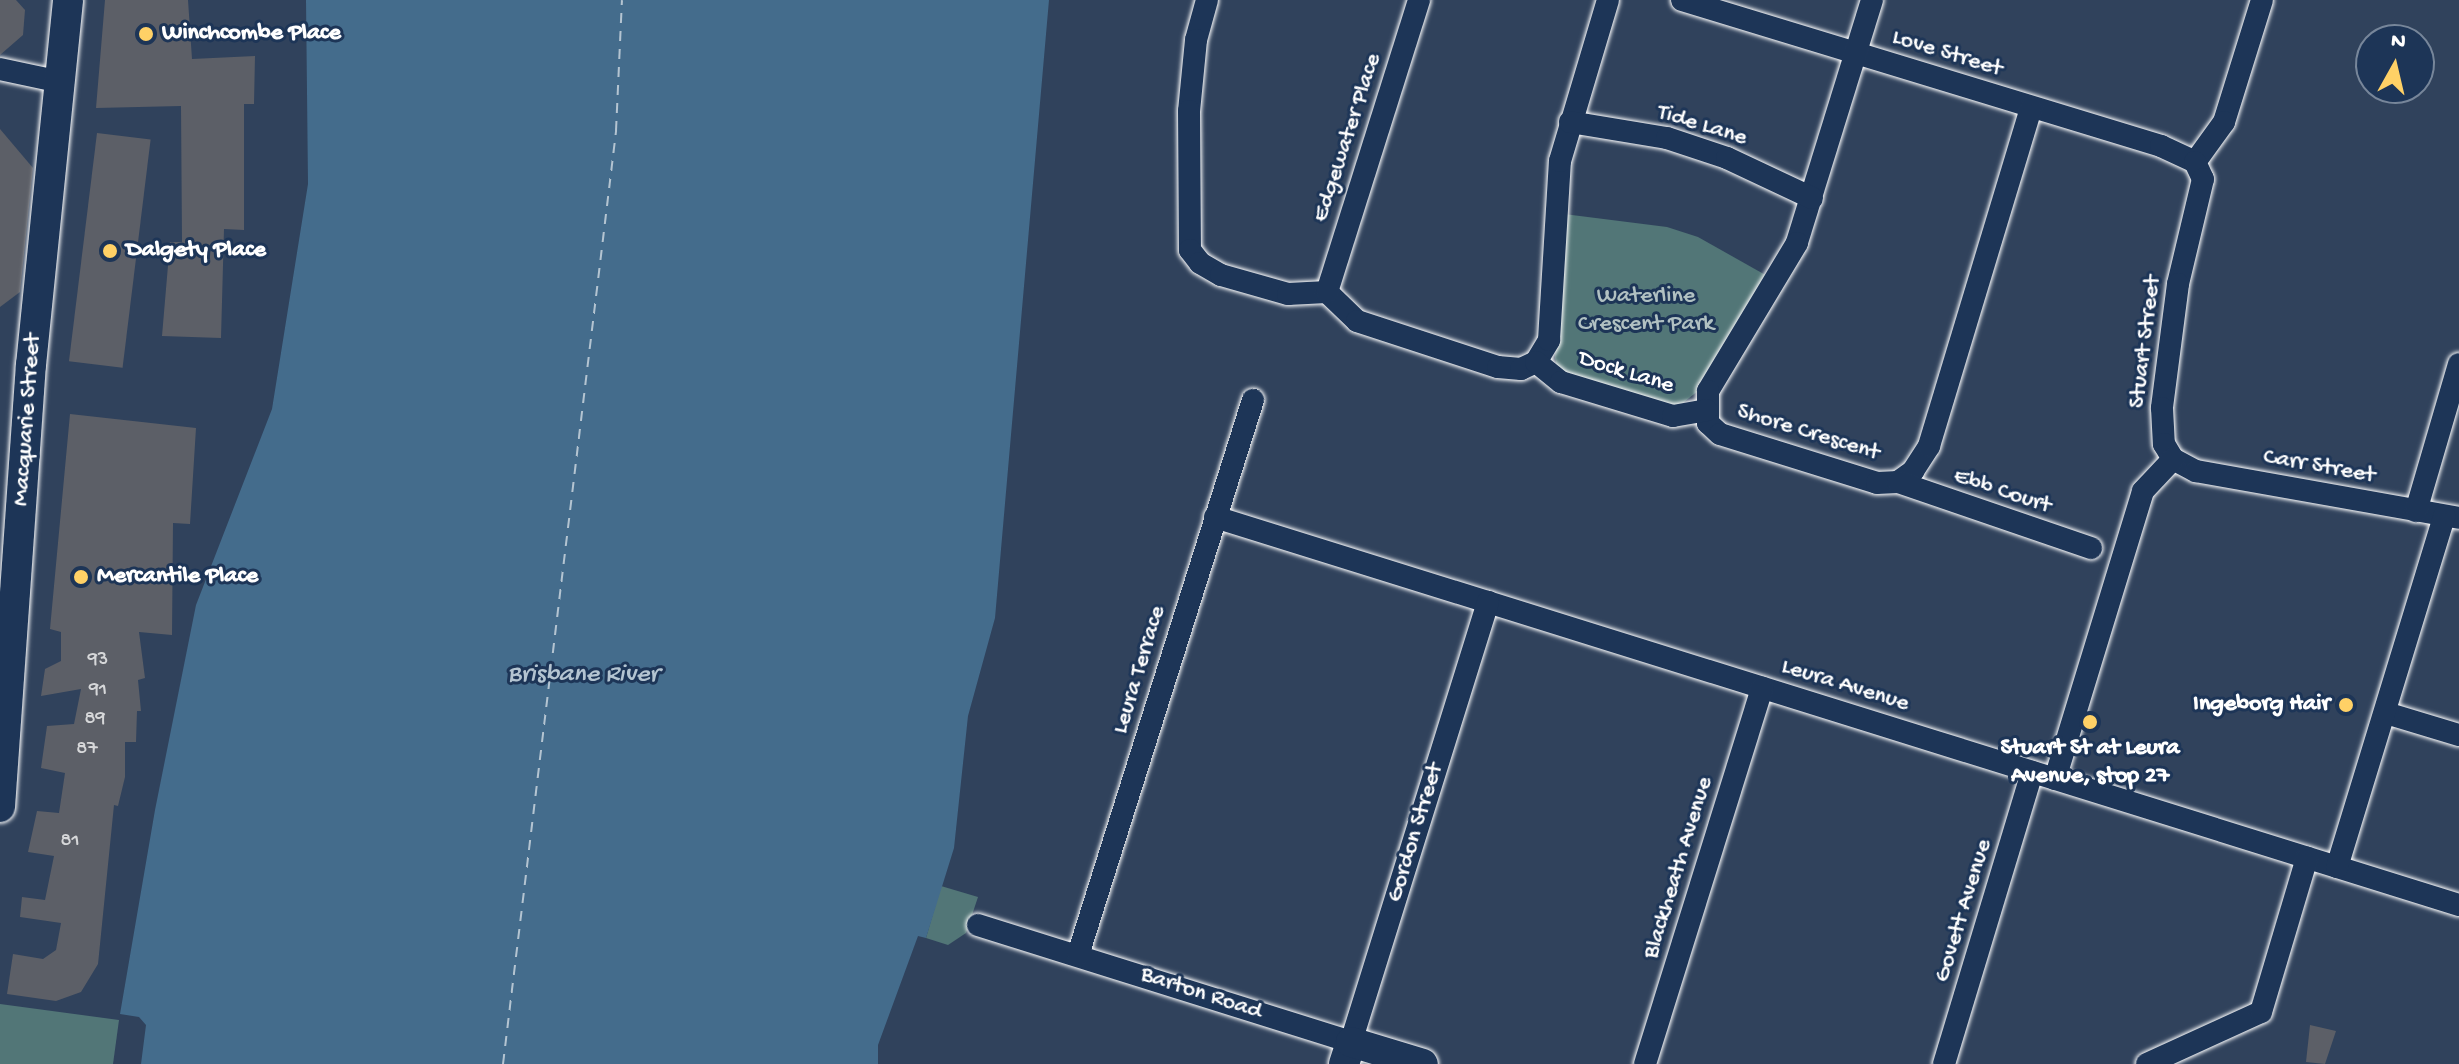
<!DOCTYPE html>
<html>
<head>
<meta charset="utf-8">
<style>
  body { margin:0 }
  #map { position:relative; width:2459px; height:1064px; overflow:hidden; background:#30425c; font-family:"Gochi Hand",sans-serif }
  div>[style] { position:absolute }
  .green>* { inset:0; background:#527677 }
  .water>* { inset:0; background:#446c8c }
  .ferry>* { height:2px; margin-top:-1px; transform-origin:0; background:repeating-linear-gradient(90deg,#b4c4d1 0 10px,transparent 0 18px) }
  .building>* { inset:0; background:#5c5f67; transform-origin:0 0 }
  .roads { filter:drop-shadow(0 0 2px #fff) drop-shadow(0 0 2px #fff) }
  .street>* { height:22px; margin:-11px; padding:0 11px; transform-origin:11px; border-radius:11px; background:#1d3557 }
  .secondary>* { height:30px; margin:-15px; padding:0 15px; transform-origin:15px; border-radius:15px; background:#1d3557 }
  .dots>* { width:22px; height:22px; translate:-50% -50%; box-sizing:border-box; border:4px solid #1d3557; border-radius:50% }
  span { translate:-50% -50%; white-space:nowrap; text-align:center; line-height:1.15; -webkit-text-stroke:6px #1d3557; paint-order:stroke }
  .number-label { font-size:20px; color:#d6d7d9 }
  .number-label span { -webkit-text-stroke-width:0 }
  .poi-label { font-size:24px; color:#fff; font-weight:700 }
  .left { translate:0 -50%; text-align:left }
  .right { translate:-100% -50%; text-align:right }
  .street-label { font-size:24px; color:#fff }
  .park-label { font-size:24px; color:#b1c1c2 }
  .water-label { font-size:26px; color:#b4c4d1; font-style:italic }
  .north { position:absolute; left:2355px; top:24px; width:80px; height:80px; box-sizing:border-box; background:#1d3557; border:2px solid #77869a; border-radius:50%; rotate:8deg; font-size:22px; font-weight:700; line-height:32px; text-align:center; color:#fff }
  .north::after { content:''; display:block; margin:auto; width:28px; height:36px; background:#ffd166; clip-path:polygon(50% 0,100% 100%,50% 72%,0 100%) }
</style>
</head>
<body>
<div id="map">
  <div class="green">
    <i style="clip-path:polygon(1564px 214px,1667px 227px,1698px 237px,1769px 277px,1698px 391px,1674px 410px,1559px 375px,1555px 358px)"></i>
    <i style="clip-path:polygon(941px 886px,978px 897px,966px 933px,948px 945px,926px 938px)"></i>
    <i style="clip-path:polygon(0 1004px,119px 1020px,113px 1064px,0 1064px)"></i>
  </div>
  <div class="water">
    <i style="clip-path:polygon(306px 0,1049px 0,995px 618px,968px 716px,954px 848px,926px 938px,918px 936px,878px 1045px,878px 1064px,141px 1064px,146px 1025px,139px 1017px,120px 1014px,155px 810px,196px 605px,272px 409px,308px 184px)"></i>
  </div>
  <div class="ferry">
    <i style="left:503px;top:1064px;width:940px;rotate:-83.09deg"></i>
    <i style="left:616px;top:131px;width:131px;rotate:-87.4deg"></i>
  </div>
  <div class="building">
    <i style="clip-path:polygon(0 0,16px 0,25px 10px,23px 35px,0 55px)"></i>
    <i style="clip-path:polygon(105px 0,188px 0,192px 59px,255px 56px,254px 104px,244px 104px,244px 230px,224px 229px,221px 338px,162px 336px,170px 242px,182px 242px,181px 106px,96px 108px)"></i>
    <i style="clip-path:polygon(0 129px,33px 168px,20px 292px,0 307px)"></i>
    <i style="left:97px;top:133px;width:54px;height:230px;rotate:7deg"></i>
    <i style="clip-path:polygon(70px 414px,196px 428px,190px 524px,173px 523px,172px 635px,139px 632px,145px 678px,138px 680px,141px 711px,137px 711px,136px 742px,125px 742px,125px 777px,118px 806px,114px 805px,98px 964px,81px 992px,56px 1001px,7px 994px,13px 954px,43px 959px,56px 950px,61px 923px,20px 917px,22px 897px,45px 900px,54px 856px,28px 852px,37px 811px,59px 813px,65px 773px,41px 768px,47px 726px,74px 724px,81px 689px,41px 696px,45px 669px,61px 661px,61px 632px,50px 629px)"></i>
    <i style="clip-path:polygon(2310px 1025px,2336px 1031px,2325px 1064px,2306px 1062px)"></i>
  </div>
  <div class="roads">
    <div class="street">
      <i style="left:1207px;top:0;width:41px;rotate:105.4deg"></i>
      <i style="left:1196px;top:40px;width:71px;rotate:95.6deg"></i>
      <i style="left:1189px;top:111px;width:139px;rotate:89.6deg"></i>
      <i style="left:1190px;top:250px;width:16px;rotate:52deg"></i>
      <i style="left:1200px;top:263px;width:24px;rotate:30deg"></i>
      <i style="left:1221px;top:275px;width:70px;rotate:15.8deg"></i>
      <i style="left:1288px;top:294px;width:39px;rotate:-3deg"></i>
      <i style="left:1327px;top:292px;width:42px;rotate:44deg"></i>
      <i style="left:1357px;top:321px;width:148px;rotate:18.1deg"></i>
      <i style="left:1498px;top:367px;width:23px;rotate:5deg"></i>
      <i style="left:1521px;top:369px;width:17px;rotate:-25deg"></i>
      <i style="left:1536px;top:362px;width:26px;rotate:-59deg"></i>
      <i style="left:1549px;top:340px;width:179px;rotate:-86.5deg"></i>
      <i style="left:1560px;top:161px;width:168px;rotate:-73.4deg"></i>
      <i style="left:1682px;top:0;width:501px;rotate:16.95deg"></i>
      <i style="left:2161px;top:146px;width:38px;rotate:25deg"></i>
      <i style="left:1872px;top:0;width:254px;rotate:107.2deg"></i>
      <i style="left:1797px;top:243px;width:173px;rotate:121deg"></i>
      <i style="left:1708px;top:391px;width:32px;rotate:90deg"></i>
      <i style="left:1708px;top:423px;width:16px;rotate:43deg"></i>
      <i style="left:1720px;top:434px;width:164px;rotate:17.3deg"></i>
      <i style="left:1877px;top:483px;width:21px;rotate:-3deg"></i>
      <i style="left:1898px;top:482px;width:19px;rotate:-36deg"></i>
      <i style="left:1913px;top:471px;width:30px;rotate:-57deg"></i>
      <i style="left:1929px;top:446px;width:353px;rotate:-73.2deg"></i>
      <i style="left:2262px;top:0;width:128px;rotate:107.3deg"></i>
      <i style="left:2224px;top:122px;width:49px;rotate:125.9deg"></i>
      <i style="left:2195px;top:162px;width:19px;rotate:65deg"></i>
      <i style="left:2203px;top:179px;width:108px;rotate:103.4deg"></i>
      <i style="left:2178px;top:284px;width:125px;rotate:97.4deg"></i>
      <i style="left:2162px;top:408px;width:36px;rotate:87deg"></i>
      <i style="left:2164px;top:444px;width:17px;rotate:59deg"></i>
      <i style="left:2173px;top:459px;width:26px;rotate:28deg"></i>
      <i style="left:2196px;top:471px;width:267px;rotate:10.1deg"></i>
      <i style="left:0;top:69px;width:62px;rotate:12deg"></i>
      <i style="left:1570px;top:122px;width:98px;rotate:9.4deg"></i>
      <i style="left:1667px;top:138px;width:63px;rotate:18.4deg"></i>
      <i style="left:1727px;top:158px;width:94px;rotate:25.2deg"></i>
      <i style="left:1327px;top:292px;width:306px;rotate:-72.5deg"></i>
      <i style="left:1536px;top:362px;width:32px;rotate:39deg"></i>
      <i style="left:1561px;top:382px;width:117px;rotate:16.9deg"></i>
      <i style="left:1673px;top:416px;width:34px;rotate:-10deg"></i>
      <i style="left:1898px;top:482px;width:204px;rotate:18.9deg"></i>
      <i style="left:2416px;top:511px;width:153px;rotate:-73.7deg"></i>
      <i style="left:1215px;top:517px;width:1303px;rotate:17.32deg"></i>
      <i style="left:2386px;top:713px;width:76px;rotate:16.8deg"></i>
      <i style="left:2055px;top:779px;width:301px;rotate:-73deg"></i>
      <i style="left:2143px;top:491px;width:44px;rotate:-46.8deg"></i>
      <i style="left:2337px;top:867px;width:367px;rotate:-73deg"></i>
      <i style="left:978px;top:925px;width:391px;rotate:17.4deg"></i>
      <i style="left:1351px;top:1042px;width:461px;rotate:-72.7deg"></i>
      <i style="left:1078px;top:955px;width:582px;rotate:-72.5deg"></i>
      <i style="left:1645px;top:1064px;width:394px;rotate:-72.7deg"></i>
      <i style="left:1944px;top:1064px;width:305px;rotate:-73.2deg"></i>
      <i style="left:2147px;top:1064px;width:125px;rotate:-24.5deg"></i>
      <i style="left:2261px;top:1012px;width:161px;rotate:-73.4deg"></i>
    </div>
    <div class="secondary">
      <i style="left:0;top:807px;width:443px;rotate:-86deg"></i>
      <i style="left:31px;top:365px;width:367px;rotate:-84.2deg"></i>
      <i style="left:1344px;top:1064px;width:23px;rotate:-72deg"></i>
      <i style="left:1351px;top:1042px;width:75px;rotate:17deg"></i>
    </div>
  </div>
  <div class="dots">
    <i style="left:146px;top:34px;background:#ffd166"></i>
    <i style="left:110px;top:251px;background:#ffd166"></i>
    <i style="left:81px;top:577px;background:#ffd166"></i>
    <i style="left:2346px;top:705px;background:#ffd166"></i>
    <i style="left:2090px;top:722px;background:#ffd166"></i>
  </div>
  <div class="number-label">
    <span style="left:98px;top:660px">93</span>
    <span style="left:98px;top:690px">91</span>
    <span style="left:95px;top:719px">89</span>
    <span style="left:87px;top:749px">87</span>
    <span style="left:70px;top:841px">81</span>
  </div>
  <div class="poi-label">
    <span class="left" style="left:162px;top:34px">Winchcombe Place</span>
    <span class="left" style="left:126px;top:251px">Dalgety Place</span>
    <span class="left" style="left:97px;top:577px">Mercantile Place</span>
    <span class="right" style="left:2330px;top:705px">Ingeborg Hair</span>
    <span style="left:2090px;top:763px">Stuart St at Leura<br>Avenue, stop 27</span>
  </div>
  <div class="street-label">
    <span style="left:1947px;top:54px;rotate:17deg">Love Street</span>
    <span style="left:1702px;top:126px;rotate:17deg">Tide Lane</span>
    <span style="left:1348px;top:138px;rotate:-72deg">Edgewater Place</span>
    <span style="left:2146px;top:342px;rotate:-83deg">Stuart Street</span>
    <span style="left:1626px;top:373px;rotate:17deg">Dock Lane</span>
    <span style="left:28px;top:420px;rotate:-86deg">Macquarie Street</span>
    <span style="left:1808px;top:433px;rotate:17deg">Shore Crescent</span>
    <span style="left:2319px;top:467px;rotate:10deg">Carr Street</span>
    <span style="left:2002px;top:492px;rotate:18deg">Ebb Court</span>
    <span style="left:1140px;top:670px;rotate:-73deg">Leura Terrace</span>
    <span style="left:1845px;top:686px;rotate:17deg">Leura Avenue</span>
    <span style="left:1416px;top:833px;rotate:-73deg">Gordon Street</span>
    <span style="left:1679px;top:868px;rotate:-73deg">Blackheath Avenue</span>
    <span style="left:1964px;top:911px;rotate:-73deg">Govett Avenue</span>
    <span style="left:1201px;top:994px;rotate:18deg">Barton Road</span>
  </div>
  <div class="park-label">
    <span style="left:1646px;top:311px">Waterline<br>Crescent Park</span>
  </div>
  <div class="water-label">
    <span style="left:583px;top:676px">Brisbane River</span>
  </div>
  <div class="north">N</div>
</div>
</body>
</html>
